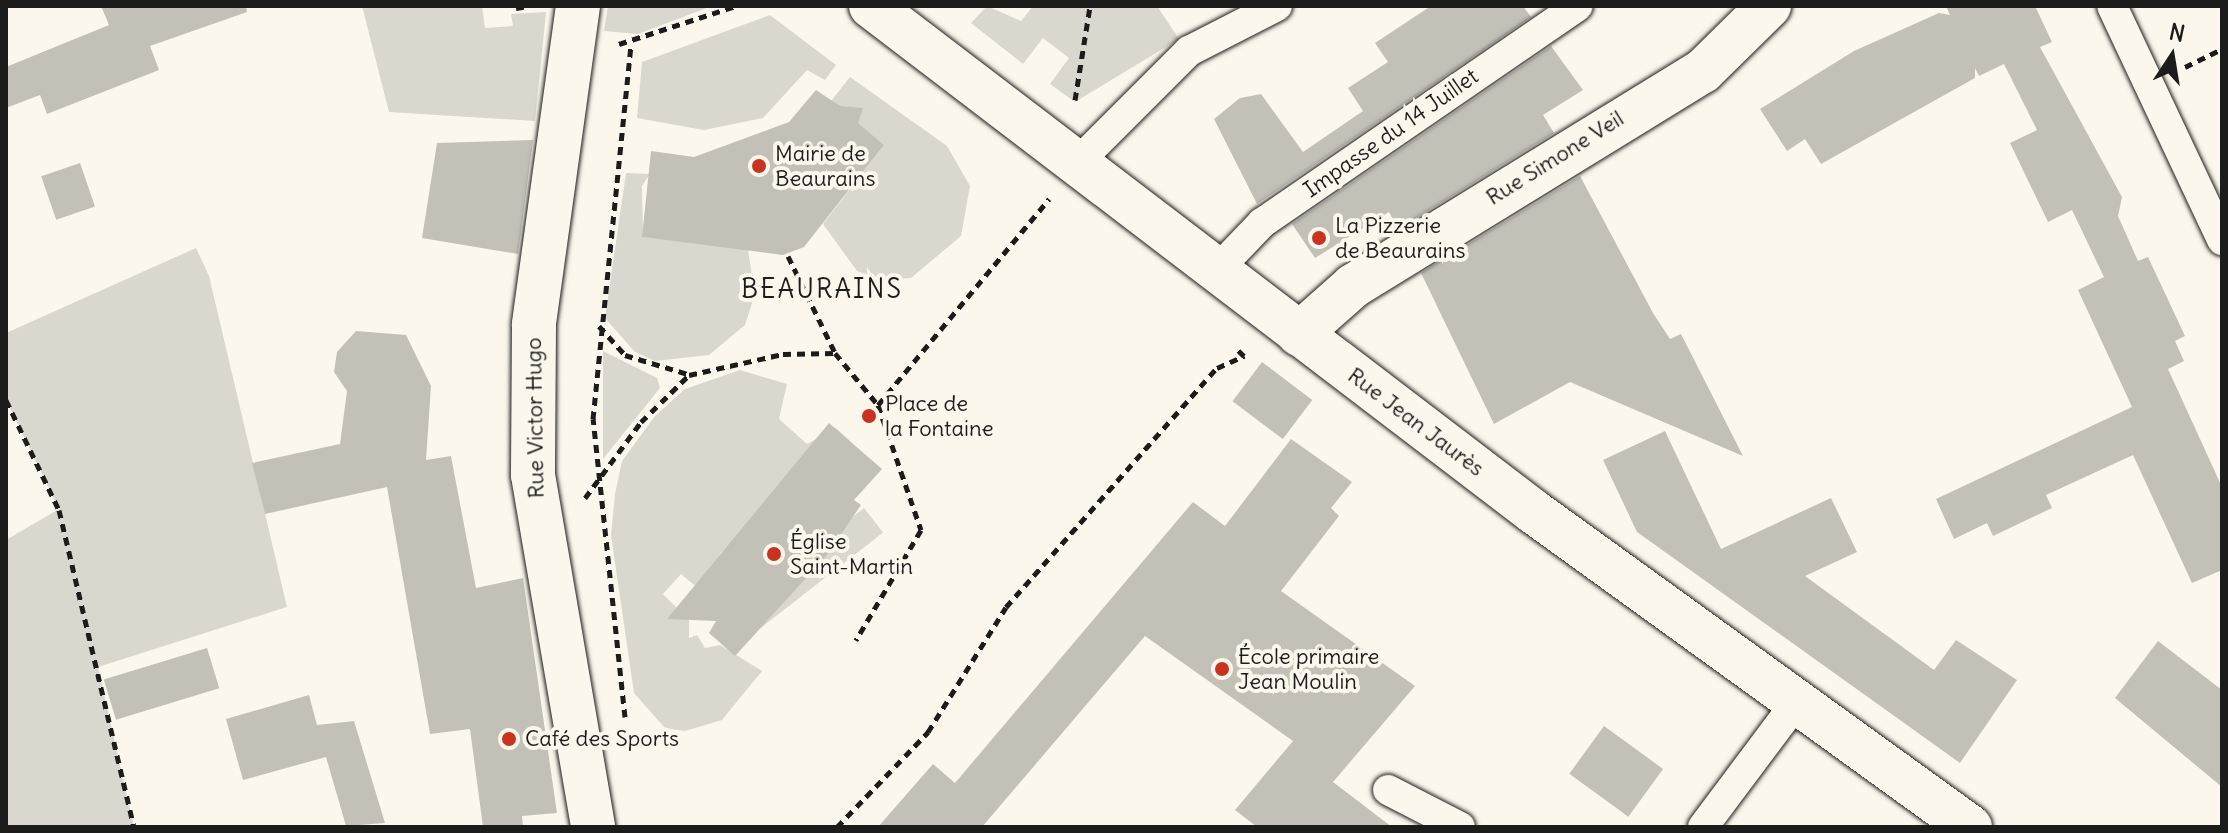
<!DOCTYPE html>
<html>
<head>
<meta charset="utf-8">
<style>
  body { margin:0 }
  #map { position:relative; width:2228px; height:833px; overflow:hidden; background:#fbf7ec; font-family:Delius,sans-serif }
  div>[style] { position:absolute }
  .green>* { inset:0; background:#dad7ce; transform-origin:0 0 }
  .building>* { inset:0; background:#c3c0b8; transform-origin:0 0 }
  .path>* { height:5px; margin-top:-2.5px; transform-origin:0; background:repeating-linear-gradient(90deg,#1c1c1c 0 8px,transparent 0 14px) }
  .roads { filter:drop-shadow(0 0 2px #1c1c1c) drop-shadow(0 0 2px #1c1c1c) }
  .service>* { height:30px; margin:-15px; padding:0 15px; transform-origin:15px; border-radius:15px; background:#fbf7ec }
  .minor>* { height:44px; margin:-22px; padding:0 22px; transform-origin:22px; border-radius:22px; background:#fbf7ec }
  .secondary>* { height:44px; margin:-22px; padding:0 22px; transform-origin:22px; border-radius:22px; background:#fbf7ec }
  .dots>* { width:22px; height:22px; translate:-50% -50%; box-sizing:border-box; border:4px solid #fbf7ec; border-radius:50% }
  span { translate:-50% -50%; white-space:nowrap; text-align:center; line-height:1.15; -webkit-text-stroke:8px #fbf7ec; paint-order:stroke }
  .street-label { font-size:22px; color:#1c1c1c }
  .poi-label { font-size:22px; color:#1c1c1c }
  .left { translate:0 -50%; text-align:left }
  .quarter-label { font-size:26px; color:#1c1c1c; letter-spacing:2px }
  .frame { position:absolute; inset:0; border:8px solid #1c1c1c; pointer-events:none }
  .north { position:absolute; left:2132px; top:16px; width:80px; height:80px; -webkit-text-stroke:6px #fbf7ec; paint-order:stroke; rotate:12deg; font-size:22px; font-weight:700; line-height:32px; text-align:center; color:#1c1c1c }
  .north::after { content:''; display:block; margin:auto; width:28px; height:36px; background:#1c1c1c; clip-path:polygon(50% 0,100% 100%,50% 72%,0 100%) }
</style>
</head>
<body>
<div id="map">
  <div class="green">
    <i style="clip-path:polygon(362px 6px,482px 6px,485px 28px,513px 26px,511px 14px,546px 12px,535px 121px,389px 112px)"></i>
    <i style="clip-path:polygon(608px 6px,712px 6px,638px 34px,604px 31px)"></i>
    <i style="clip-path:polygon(987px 6px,1021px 21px,1033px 6px,1157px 6px,1179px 39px,1075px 102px,1050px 84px,1069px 58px,1043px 38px,1023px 64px,971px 23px)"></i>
    <i style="clip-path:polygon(770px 15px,836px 65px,825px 80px,807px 70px,763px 118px,704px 130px,637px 118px,642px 62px)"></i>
    <i style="clip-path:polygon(850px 77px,947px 146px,970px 186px,961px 236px,911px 278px,880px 280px,857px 271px,823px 224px,884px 145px,831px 101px)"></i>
    <i style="clip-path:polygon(626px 173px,650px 174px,642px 186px,643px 237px,748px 250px,755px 294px,745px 325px,709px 355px,655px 361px,635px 352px,605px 318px)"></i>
    <i style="clip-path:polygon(196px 248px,209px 276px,287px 607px,98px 667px,134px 827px,6px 827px,6px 540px,59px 509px,6px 400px,6px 333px)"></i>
    <i style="clip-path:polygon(603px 351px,657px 378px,660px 388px,603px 459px)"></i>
    <i style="clip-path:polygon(740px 370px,787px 384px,779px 419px,807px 444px,836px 428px,850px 441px,721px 553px,703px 581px,694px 585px,681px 574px,663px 594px,689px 620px,689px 638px,697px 635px,705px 648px,720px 645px,762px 671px,722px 720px,685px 731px,665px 728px,634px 693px,611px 535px,615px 494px,622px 461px,655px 416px,685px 389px)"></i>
    <i style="left:864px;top:508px;width:31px;height:169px;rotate:52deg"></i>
  </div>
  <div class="building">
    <i style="clip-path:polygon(101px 6px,246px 6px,247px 12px,150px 46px,159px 70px,47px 114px,40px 95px,6px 108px,6px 67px,109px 25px)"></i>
    <i style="clip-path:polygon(1431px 6px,1523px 6px,1531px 17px,1257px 204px,1214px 119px,1240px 98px,1261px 94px,1303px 152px,1363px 111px,1348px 88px,1388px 62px,1375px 43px)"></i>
    <i style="clip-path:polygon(1946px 6px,2035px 6px,2052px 42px,2040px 47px,2122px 197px,2118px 216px,2138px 261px,2148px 257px,2185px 336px,2175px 341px,2184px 361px,2168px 369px,2222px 487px,2222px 570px,2192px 583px,2133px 455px,2046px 495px,2052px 508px,1993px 536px,1987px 523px,1954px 539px,1936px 499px,2132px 407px,2078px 290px,2104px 277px,2072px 210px,2048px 222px,2010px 143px,2037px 130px,2004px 64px,1979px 76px,1975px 68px,1975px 78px,1821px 164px,1805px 139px,1787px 151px,1760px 109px,1854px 51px,1939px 13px,1950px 15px)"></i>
    <i style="clip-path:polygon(1551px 46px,1583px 90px,1543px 115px,1554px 133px,1398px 229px,1389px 212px,1315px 258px,1292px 224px)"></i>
    <i style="clip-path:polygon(816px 90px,840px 106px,863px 108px,858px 123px,884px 145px,804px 247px,783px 255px,642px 237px,651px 151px,694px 157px,789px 122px)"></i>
    <i style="clip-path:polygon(533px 140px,518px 254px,422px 238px,437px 143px)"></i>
    <i style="left:80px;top:163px;width:46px;height:41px;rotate:71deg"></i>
    <i style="clip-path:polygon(1580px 176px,1653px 313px,1670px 339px,1681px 334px,1743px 456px,1570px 382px,1494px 424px,1421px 273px)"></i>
    <i style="clip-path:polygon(356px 331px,406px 335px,431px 386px,426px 460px,451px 456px,476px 588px,523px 578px,557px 813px,522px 816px,523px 827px,483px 827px,470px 729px,430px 734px,387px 487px,265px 514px,252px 463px,340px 444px,347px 391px,334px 372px,337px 352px)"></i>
    <i style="left:1262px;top:362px;width:63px;height:49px;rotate:37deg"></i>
    <i style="clip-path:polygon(829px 423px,882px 469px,854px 500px,861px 505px,827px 555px,735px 656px,709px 633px,716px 621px,667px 619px)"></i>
    <i style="clip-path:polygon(1665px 431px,1721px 549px,1831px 498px,1857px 552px,1805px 576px,1934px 670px,1956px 640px,2017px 680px,1960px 763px,1637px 532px,1603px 460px)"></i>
    <i style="clip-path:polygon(1291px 439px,1352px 482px,1331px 508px,1339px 516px,1281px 591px,1415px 686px,1333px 782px,1392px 827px,1257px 827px,1235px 810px,1293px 741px,1145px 636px,982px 827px,878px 827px,933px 764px,955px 783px,1193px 502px,1225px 526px)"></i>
    <i style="clip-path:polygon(2158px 641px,2222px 690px,2222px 787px,2115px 698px)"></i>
    <i style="left:207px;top:648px;width:42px;height:108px;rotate:73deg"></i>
    <i style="clip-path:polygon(309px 695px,317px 725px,354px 721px,385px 823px,346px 826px,326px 757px,243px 780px,226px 719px)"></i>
    <i style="left:1604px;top:726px;width:73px;height:59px;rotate:36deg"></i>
  </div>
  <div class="path">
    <i style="left:516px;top:8px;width:13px;rotate:-9deg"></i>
    <i style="left:619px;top:44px;width:123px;rotate:-18deg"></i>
    <i style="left:2185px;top:67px;width:41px;rotate:-25.9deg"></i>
    <i style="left:1075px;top:100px;width:95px;rotate:-80.9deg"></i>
    <i style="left:788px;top:256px;width:108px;rotate:64.1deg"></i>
    <i style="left:835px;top:353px;width:67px;rotate:50.4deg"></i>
    <i style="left:878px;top:405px;width:132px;rotate:71deg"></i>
    <i style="left:921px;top:530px;width:128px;rotate:120.6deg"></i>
    <i style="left:599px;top:326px;width:39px;rotate:48deg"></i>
    <i style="left:625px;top:355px;width:66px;rotate:16.8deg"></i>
    <i style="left:6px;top:400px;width:122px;rotate:64.3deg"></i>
    <i style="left:59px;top:510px;width:326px;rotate:76.7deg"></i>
    <i style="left:878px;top:405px;width:268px;rotate:-50.3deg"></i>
    <i style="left:585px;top:498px;width:94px;rotate:-53.6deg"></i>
    <i style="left:641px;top:422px;width:67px;rotate:-44.4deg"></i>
    <i style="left:689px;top:375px;width:96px;rotate:-12.6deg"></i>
    <i style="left:783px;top:354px;width:52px;rotate:-1.1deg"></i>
    <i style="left:625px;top:717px;width:300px;rotate:-96.1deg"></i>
    <i style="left:593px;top:419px;width:375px;rotate:-84.2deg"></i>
    <i style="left:837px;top:827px;width:132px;rotate:-46.2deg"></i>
    <i style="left:928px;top:732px;width:147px;rotate:-58deg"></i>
    <i style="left:1006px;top:607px;width:319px;rotate:-48.6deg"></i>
    <i style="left:1217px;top:368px;width:30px;rotate:-24deg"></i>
    <i style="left:1244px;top:356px;width:10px;rotate:-135deg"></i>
  </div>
  <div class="roads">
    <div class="service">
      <i style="left:2112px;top:6px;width:259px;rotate:64.8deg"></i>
      <i style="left:1074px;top:166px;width:163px;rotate:-45deg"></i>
      <i style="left:1189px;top:51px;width:99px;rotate:-27.1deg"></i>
      <i style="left:1215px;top:272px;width:68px;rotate:-46.2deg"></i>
      <i style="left:1262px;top:223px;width:383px;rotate:-34.5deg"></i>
      <i style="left:1388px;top:790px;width:81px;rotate:27.2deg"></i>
      <i style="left:1703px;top:827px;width:154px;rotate:-53.2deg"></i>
    </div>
    <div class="minor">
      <i style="left:578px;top:6px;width:322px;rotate:97.9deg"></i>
      <i style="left:534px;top:325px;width:150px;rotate:90.4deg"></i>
      <i style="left:533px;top:475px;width:357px;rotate:80.3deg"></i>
      <i style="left:1299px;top:334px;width:72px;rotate:-41.6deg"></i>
      <i style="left:1353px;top:286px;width:411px;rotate:-31.6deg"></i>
      <i style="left:1703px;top:71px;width:93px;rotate:-44.6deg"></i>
    </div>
    <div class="secondary">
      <i style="left:871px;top:6px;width:834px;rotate:37.35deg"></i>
      <i style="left:1534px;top:512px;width:538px;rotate:35.85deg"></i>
    </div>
  </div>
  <div class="dots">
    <i style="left:759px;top:166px;background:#c8321e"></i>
    <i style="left:1319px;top:238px;background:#c8321e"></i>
    <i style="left:869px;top:416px;background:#c8321e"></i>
    <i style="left:774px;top:554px;background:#c8321e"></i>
    <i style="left:1222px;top:669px;background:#c8321e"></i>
    <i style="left:509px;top:739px;background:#c8321e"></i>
  </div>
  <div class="street-label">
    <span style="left:1391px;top:133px;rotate:-35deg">Impasse du 14 Juillet</span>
    <span style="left:1555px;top:158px;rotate:-32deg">Rue Simone Veil</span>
    <span style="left:535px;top:418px;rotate:-91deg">Rue Victor Hugo</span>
    <span style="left:1416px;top:422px;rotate:37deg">Rue Jean Jaurès</span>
  </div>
  <div class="poi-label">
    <span class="left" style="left:775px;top:166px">Mairie de<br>Beaurains</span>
    <span class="left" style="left:1335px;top:238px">La Pizzerie<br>de Beaurains</span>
    <span class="left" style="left:885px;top:416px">Place de<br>la Fontaine</span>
    <span class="left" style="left:790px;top:554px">Église<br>Saint-Martin</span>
    <span class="left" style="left:1238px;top:669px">École primaire<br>Jean Moulin</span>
    <span class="left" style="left:525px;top:739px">Café des Sports</span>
  </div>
  <div class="quarter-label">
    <span style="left:822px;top:289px">BEAURAINS</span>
  </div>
  <div class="frame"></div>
  <div class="north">N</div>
</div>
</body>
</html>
